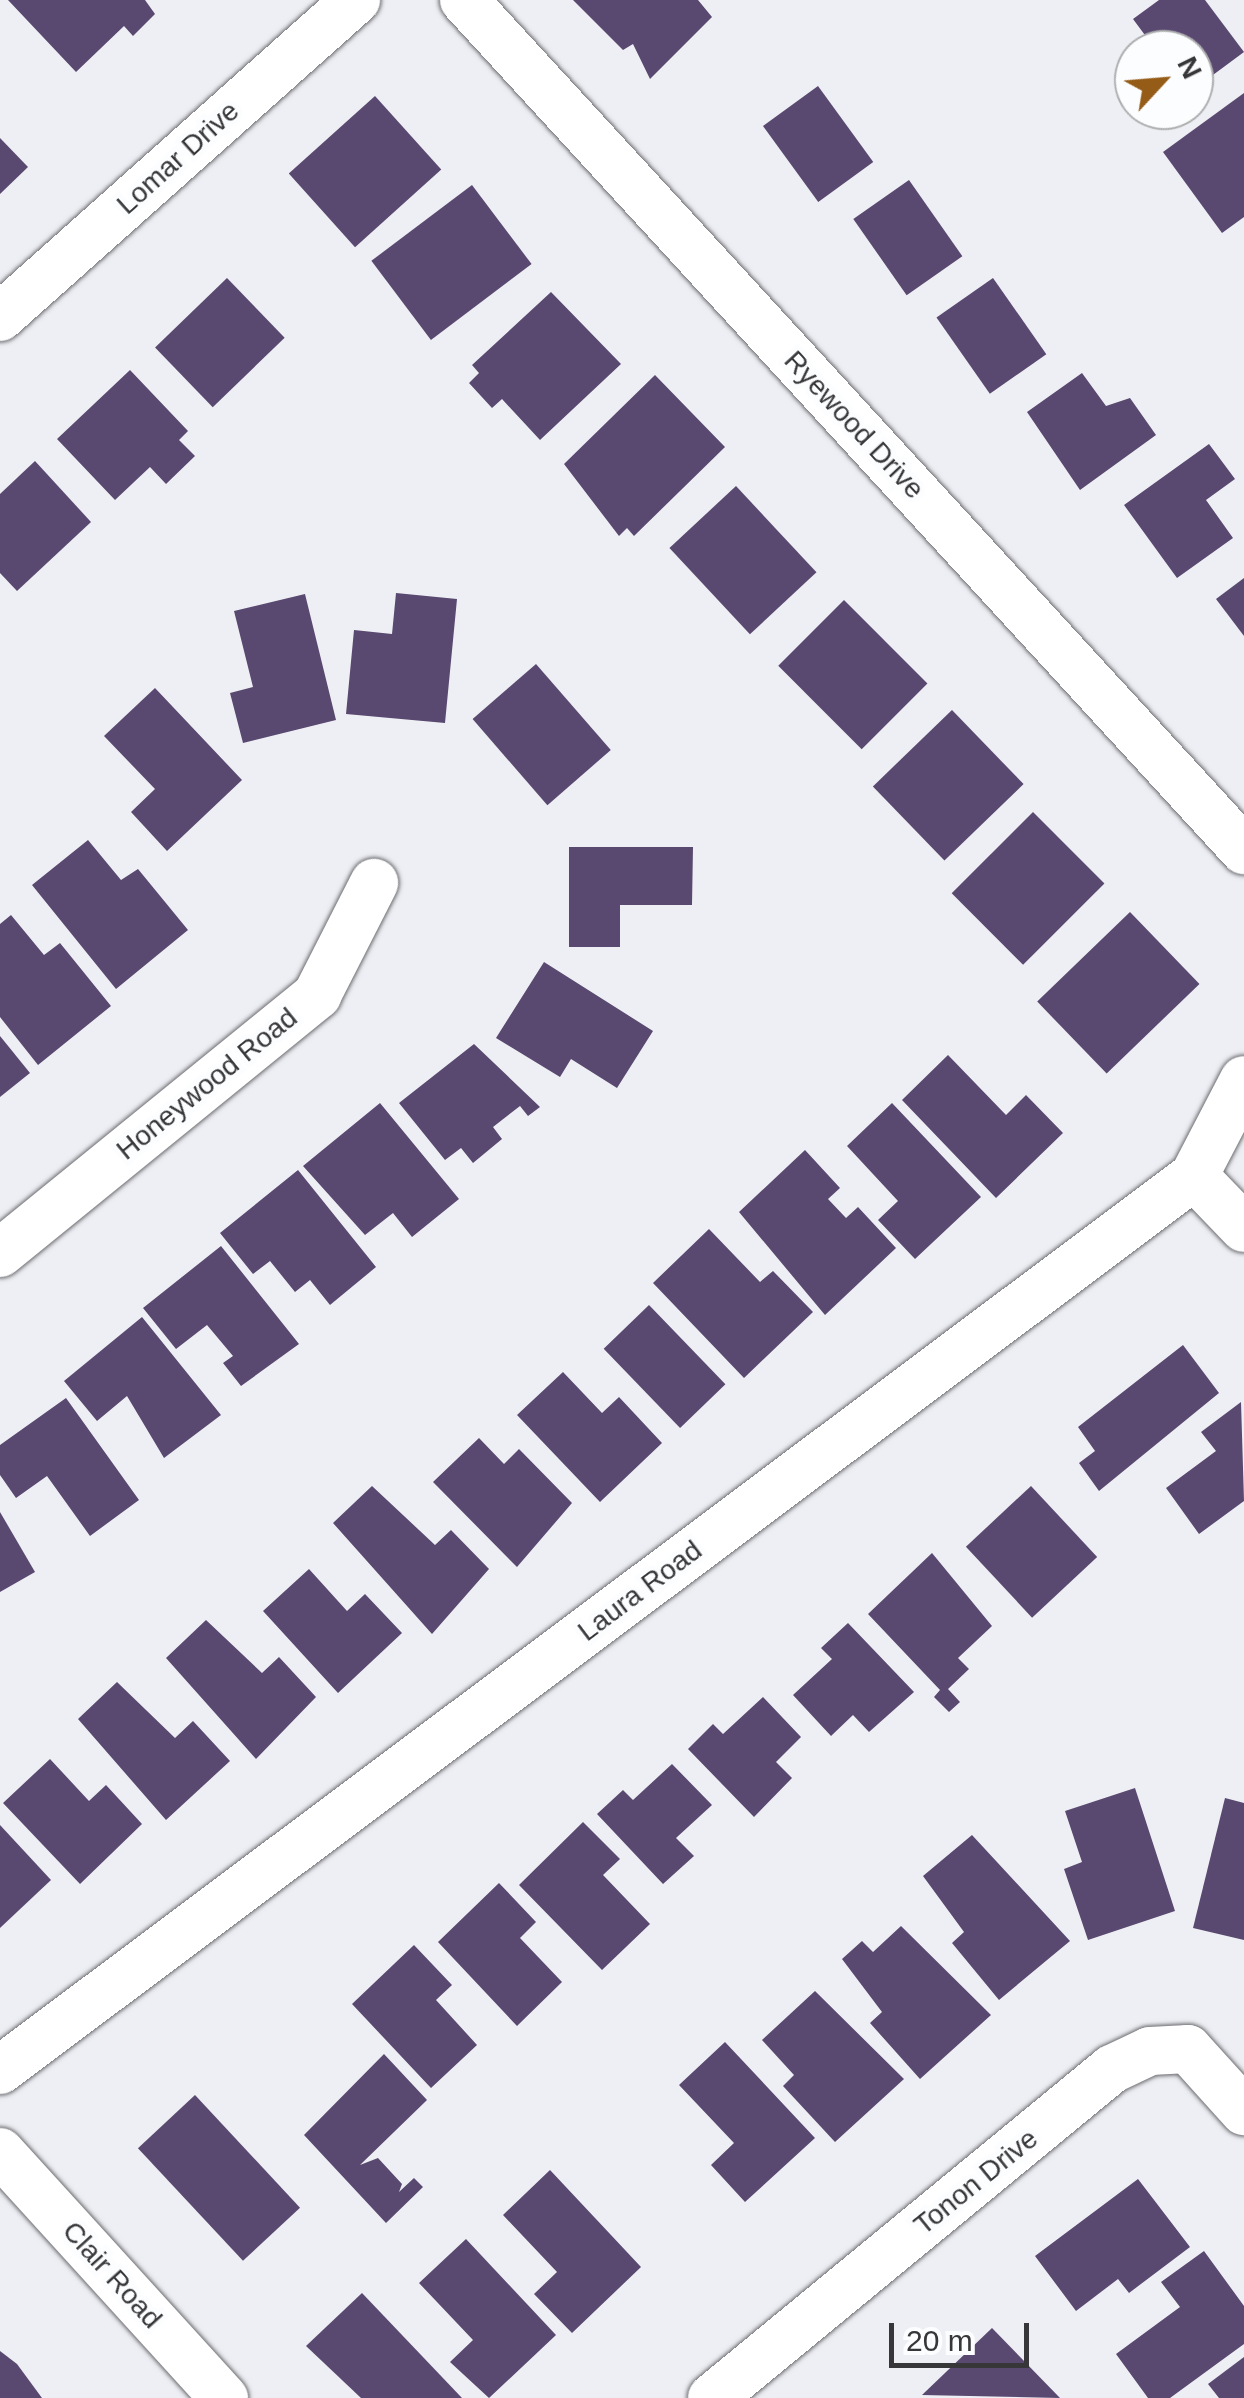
<!DOCTYPE html>
<html>
<head>
<meta charset="utf-8">
<style>
  body { margin:0 }
  #map { position:relative; width:1244px; height:2398px; overflow:hidden; background:#eeeff4; font-family:Arial,sans-serif }
  div>[style] { position:absolute }
  .building>* { inset:0; background:#59486f; transform-origin:0 0 }
  .roads { filter:drop-shadow(0 0 2px #6b6c70) drop-shadow(0 0 2px #6b6c70) }
  .minor>* { height:48px; margin:-24px; padding:0 24px; transform-origin:24px; border-radius:24px; background:#fff }
  span { translate:-50% -50%; white-space:nowrap; text-align:center; line-height:1.15; -webkit-text-stroke:10px #fcfdfe; paint-order:stroke }
  .street-label { font-size:28px; color:#373739 }
  .north { position:absolute; left:1114px; top:30px; width:100px; height:100px; box-sizing:border-box; background:#fcfdfe; border:2px solid #adaeaf; border-radius:50%; rotate:64deg; font-size:28px; font-weight:700; line-height:40px; text-align:center; color:#373739 }
  .north::after { content:''; display:block; margin:auto; width:35px; height:45px; background:#955c18; clip-path:polygon(50% 0,100% 100%,50% 72%,0 100%) }
  .scale { position:absolute; left:889px; top:2323px; width:140px; height:45px; box-sizing:border-box; border:5px solid #373739; border-top:0; padding-left:12px; font-size:30px; line-height:35px; white-space:nowrap; color:#373739; -webkit-text-stroke:8px #fcfdfe; paint-order:stroke }
</style>
</head>
<body>
<div id="map">
  <div class="building">
    <i style="clip-path:polygon(8px 0,145px 0,155px 14px,133px 36px,124px 26px,76px 72px)"></i>
    <i style="clip-path:polygon(573px 0,698px 0,712px 17px,650px 79px,633px 44px,623px 50px)"></i>
    <i style="clip-path:polygon(1159px 0,1205px 0,1244px 52px,1194px 89px,1194px 50px,1156px 50px,1133px 19px)"></i>
    <i style="left:818px;top:86px;width:94px;height:68px;rotate:54deg"></i>
    <i style="clip-path:polygon(1244px 93px,1244px 217px,1222px 233px,1163px 152px)"></i>
    <i style="left:375px;top:96px;width:99px;height:116px;rotate:48deg"></i>
    <i style="clip-path:polygon(0 138px,28px 167px,0 194px)"></i>
    <i style="left:909px;top:180px;width:93px;height:68px;rotate:55deg"></i>
    <i style="left:472px;top:185px;width:99px;height:126px;rotate:53deg"></i>
    <i style="left:227px;top:278px;width:83px;height:100px;rotate:46deg"></i>
    <i style="left:993px;top:278px;width:93px;height:69px;rotate:55deg"></i>
    <i style="clip-path:polygon(551px 292px,621px 364px,540px 440px,502px 399px,492px 408px,469px 383px,479px 373px,472px 365px)"></i>
    <i style="clip-path:polygon(130px 370px,188px 431px,179px 440px,195px 456px,166px 484px,150px 467px,115px 500px,57px 439px)"></i>
    <i style="clip-path:polygon(1082px 373px,1106px 406px,1130px 398px,1156px 435px,1080px 490px,1027px 412px)"></i>
    <i style="clip-path:polygon(655px 375px,725px 447px,634px 536px,627px 528px,619px 536px,564px 464px)"></i>
    <i style="clip-path:polygon(1209px 444px,1235px 479px,1206px 500px,1233px 538px,1177px 578px,1124px 505px)"></i>
    <i style="clip-path:polygon(35px 461px,91px 522px,17px 591px,0 573px,0 494px)"></i>
    <i style="left:736px;top:486px;width:118px;height:91px;rotate:47deg"></i>
    <i style="clip-path:polygon(1244px 578px,1244px 636px,1216px 599px)"></i>
    <i style="clip-path:polygon(396px 593px,457px 599px,445px 723px,346px 714px,354px 630px,392px 634px)"></i>
    <i style="clip-path:polygon(305px 594px,336px 720px,243px 743px,230px 693px,253px 687px,234px 611px)"></i>
    <i style="left:844px;top:600px;width:118px;height:93px;rotate:45deg"></i>
    <i style="left:536px;top:664px;width:114px;height:84px;rotate:49deg"></i>
    <i style="clip-path:polygon(155px 688px,242px 780px,167px 851px,131px 812px,155px 789px,104px 736px)"></i>
    <i style="left:952px;top:710px;width:103px;height:110px;rotate:46deg"></i>
    <i style="left:1033px;top:812px;width:101px;height:115px;rotate:45deg"></i>
    <i style="clip-path:polygon(88px 840px,121px 880px,138px 869px,188px 930px,116px 989px,32px 885px)"></i>
    <i style="clip-path:polygon(569px 847px,693px 847px,692px 905px,620px 905px,620px 947px,569px 947px)"></i>
    <i style="left:1130px;top:912px;width:100px;height:129px;rotate:46deg"></i>
    <i style="clip-path:polygon(11px 915px,44px 955px,60px 943px,111px 1006px,38px 1065px,0 1017px,0 924px)"></i>
    <i style="clip-path:polygon(544px 962px,653px 1031px,617px 1088px,571px 1059px,560px 1077px,496px 1038px)"></i>
    <i style="clip-path:polygon(0 1036px,30px 1073px,0 1097px)"></i>
    <i style="clip-path:polygon(474px 1044px,540px 1107px,528px 1116px,520px 1106px,493px 1127px,502px 1139px,473px 1163px,461px 1148px,445px 1160px,399px 1103px)"></i>
    <i style="clip-path:polygon(948px 1055px,1006px 1115px,1026px 1095px,1063px 1133px,996px 1198px,902px 1100px)"></i>
    <i style="clip-path:polygon(380px 1103px,459px 1199px,412px 1237px,393px 1213px,365px 1235px,303px 1166px)"></i>
    <i style="clip-path:polygon(892px 1103px,981px 1197px,915px 1259px,878px 1220px,898px 1201px,847px 1146px)"></i>
    <i style="clip-path:polygon(805px 1150px,840px 1188px,828px 1199px,846px 1218px,858px 1207px,896px 1248px,825px 1315px,739px 1212px)"></i>
    <i style="clip-path:polygon(298px 1170px,376px 1267px,330px 1305px,310px 1280px,295px 1292px,270px 1261px,253px 1274px,220px 1233px)"></i>
    <i style="clip-path:polygon(709px 1229px,760px 1282px,773px 1271px,813px 1312px,744px 1378px,653px 1283px)"></i>
    <i style="clip-path:polygon(221px 1246px,299px 1344px,241px 1386px,223px 1363px,233px 1356px,207px 1325px,176px 1349px,143px 1308px)"></i>
    <i style="left:649px;top:1305px;width:110px;height:63px;rotate:46deg"></i>
    <i style="clip-path:polygon(142px 1317px,221px 1415px,164px 1458px,127px 1396px,97px 1421px,64px 1381px)"></i>
    <i style="clip-path:polygon(1183px 1345px,1219px 1393px,1099px 1491px,1079px 1463px,1095px 1451px,1078px 1427px)"></i>
    <i style="clip-path:polygon(563px 1372px,602px 1413px,619px 1397px,662px 1443px,600px 1502px,517px 1415px)"></i>
    <i style="clip-path:polygon(66px 1398px,139px 1500px,90px 1536px,47px 1476px,16px 1498px,0 1475px,0 1445px)"></i>
    <i style="clip-path:polygon(1241px 1402px,1244px 1501px,1199px 1534px,1166px 1488px,1216px 1451px,1201px 1432px)"></i>
    <i style="clip-path:polygon(479px 1438px,504px 1464px,519px 1449px,572px 1503px,517px 1567px,433px 1482px)"></i>
    <i style="clip-path:polygon(372px 1486px,435px 1545px,451px 1530px,489px 1569px,432px 1634px,333px 1523px)"></i>
    <i style="left:1031px;top:1486px;width:97px;height:89px;rotate:47deg"></i>
    <i style="clip-path:polygon(0 1512px,35px 1572px,0 1592px)"></i>
    <i style="clip-path:polygon(932px 1553px,992px 1626px,958px 1658px,969px 1669px,948px 1689px,960px 1702px,949px 1712px,934px 1697px,940px 1690px,868px 1614px)"></i>
    <i style="clip-path:polygon(309px 1569px,347px 1611px,365px 1594px,402px 1633px,338px 1693px,263px 1611px)"></i>
    <i style="clip-path:polygon(206px 1620px,262px 1673px,279px 1657px,316px 1697px,256px 1759px,166px 1658px)"></i>
    <i style="clip-path:polygon(848px 1623px,914px 1692px,869px 1732px,853px 1715px,831px 1736px,793px 1695px,832px 1659px,821px 1648px)"></i>
    <i style="clip-path:polygon(117px 1682px,175px 1738px,193px 1721px,230px 1761px,166px 1820px,78px 1719px)"></i>
    <i style="clip-path:polygon(763px 1697px,801px 1737px,776px 1762px,792px 1778px,754px 1817px,688px 1749px,713px 1724px,723px 1734px)"></i>
    <i style="clip-path:polygon(50px 1759px,89px 1801px,106px 1785px,142px 1824px,80px 1884px,3px 1803px)"></i>
    <i style="clip-path:polygon(672px 1764px,712px 1805px,676px 1838px,694px 1856px,663px 1884px,597px 1814px,623px 1790px,633px 1800px)"></i>
    <i style="clip-path:polygon(1135px 1788px,1175px 1911px,1088px 1940px,1064px 1869px,1082px 1862px,1065px 1811px)"></i>
    <i style="clip-path:polygon(1225px 1798px,1244px 1803px,1244px 1940px,1193px 1928px)"></i>
    <i style="clip-path:polygon(583px 1822px,620px 1859px,603px 1875px,650px 1924px,602px 1970px,519px 1885px)"></i>
    <i style="clip-path:polygon(0 1825px,51px 1880px,0 1928px)"></i>
    <i style="clip-path:polygon(972px 1835px,1070px 1941px,999px 2000px,952px 1943px,964px 1932px,923px 1876px)"></i>
    <i style="clip-path:polygon(499px 1883px,536px 1922px,520px 1938px,562px 1982px,517px 2026px,438px 1942px)"></i>
    <i style="clip-path:polygon(901px 1926px,991px 2015px,920px 2079px,870px 2023px,882px 2012px,842px 1959px,862px 1941px,873px 1952px)"></i>
    <i style="clip-path:polygon(414px 1945px,452px 1985px,436px 2000px,477px 2045px,431px 2088px,352px 2004px)"></i>
    <i style="clip-path:polygon(815px 1991px,904px 2079px,835px 2142px,783px 2086px,794px 2075px,762px 2040px)"></i>
    <i style="clip-path:polygon(725px 2042px,815px 2138px,745px 2202px,711px 2165px,734px 2143px,679px 2085px)"></i>
    <i style="clip-path:polygon(384px 2054px,427px 2100px,360px 2165px,378px 2158px,402px 2184px,399px 2192px,414px 2178px,423px 2187px,386px 2223px,304px 2135px)"></i>
    <i style="left:195px;top:2095px;width:154px;height:78px;rotate:47deg"></i>
    <i style="clip-path:polygon(550px 2170px,641px 2267px,572px 2333px,534px 2294px,557px 2272px,503px 2215px)"></i>
    <i style="clip-path:polygon(1138px 2179px,1190px 2247px,1129px 2293px,1118px 2279px,1076px 2311px,1035px 2256px)"></i>
    <i style="clip-path:polygon(466px 2239px,556px 2335px,489px 2398px,450px 2362px,473px 2340px,419px 2283px)"></i>
    <i style="clip-path:polygon(1204px 2251px,1244px 2306px,1244px 2344px,1170px 2398px,1148px 2398px,1116px 2354px,1180px 2307px,1161px 2282px)"></i>
    <i style="clip-path:polygon(362px 2293px,462px 2398px,361px 2398px,306px 2346px)"></i>
    <i style="clip-path:polygon(992px 2328px,1060px 2398px,922px 2395px)"></i>
    <i style="clip-path:polygon(0 2351px,17px 2364px,42px 2398px,0 2398px)"></i>
    <i style="clip-path:polygon(1244px 2357px,1244px 2398px,1219px 2398px,1208px 2384px)"></i>
  </div>
  <div class="roads">
    <div class="minor">
      <i style="left:464px;top:0;width:1154px;rotate:47.46deg"></i>
      <i style="left:0;top:317px;width:477px;rotate:-41.7deg"></i>
      <i style="left:1194px;top:1176px;width:72px;rotate:46.1deg"></i>
      <i style="left:0;top:1253px;width:409px;rotate:-39.1deg"></i>
      <i style="left:317px;top:995px;width:126px;rotate:-63deg"></i>
      <i style="left:0;top:2070px;width:1492px;rotate:-36.82deg"></i>
      <i style="left:1194px;top:1176px;width:108px;rotate:-62.5deg"></i>
      <i style="left:0;top:2152px;width:333px;rotate:47.7deg"></i>
      <i style="left:712px;top:2398px;width:518px;rotate:-39.44deg"></i>
      <i style="left:1112px;top:2069px;width:42px;rotate:-25.3deg"></i>
      <i style="left:1150px;top:2051px;width:38px;rotate:-3deg"></i>
      <i style="left:1188px;top:2049px;width:84px;rotate:47.9deg"></i>
    </div>
  </div>
  <div class="street-label">
    <span style="left:178px;top:158px;rotate:-42deg">Lomar Drive</span>
    <span style="left:854px;top:425px;rotate:47deg">Ryewood Drive</span>
    <span style="left:207px;top:1084px;rotate:-39deg">Honeywood Road</span>
    <span style="left:640px;top:1591px;rotate:-37deg">Laura Road</span>
    <span style="left:976px;top:2182px;rotate:-39deg">Tonon Drive</span>
    <span style="left:112px;top:2275px;rotate:48deg">Clair Road</span>
  </div>
  <div class="north">N</div>
  <div class="scale">20 m</div>
</div>
</body>
</html>
